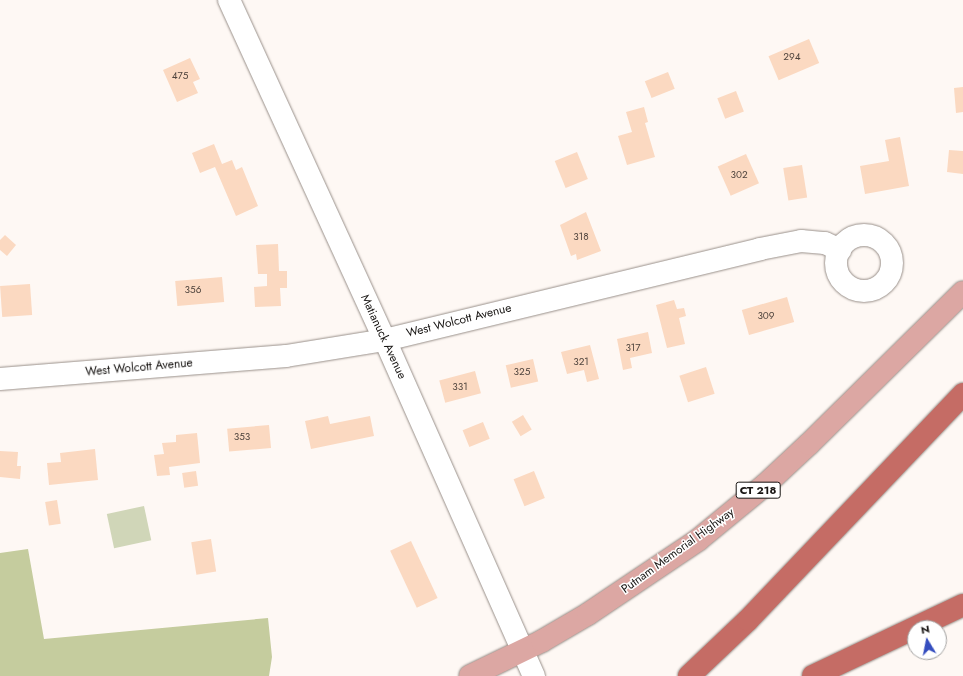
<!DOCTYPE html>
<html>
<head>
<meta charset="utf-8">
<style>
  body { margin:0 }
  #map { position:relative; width:963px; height:676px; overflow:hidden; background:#fef8f4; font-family:Jost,sans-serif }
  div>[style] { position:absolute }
  .green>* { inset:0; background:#d0d6b8; transform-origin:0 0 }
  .forest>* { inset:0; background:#c5cc9e }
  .building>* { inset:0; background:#fbd9c1; transform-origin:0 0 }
  .roads { filter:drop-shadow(0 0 1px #99908a) drop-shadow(0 0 1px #99908a) }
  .street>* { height:22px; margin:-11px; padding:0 11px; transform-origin:11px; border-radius:11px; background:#fff }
  .street>.ring { margin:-11px; padding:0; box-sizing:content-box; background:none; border:22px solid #fff; border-radius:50% }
  .secondary>* { height:22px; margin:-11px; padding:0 11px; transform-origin:11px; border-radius:11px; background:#fff }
  .primary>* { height:22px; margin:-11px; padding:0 11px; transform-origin:11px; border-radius:11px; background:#dca7a3 }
  .highway>* { height:22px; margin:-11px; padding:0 11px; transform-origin:11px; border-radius:11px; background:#c56c65 }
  span { translate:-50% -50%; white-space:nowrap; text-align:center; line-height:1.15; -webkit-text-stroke:3px #fff; paint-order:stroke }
  .number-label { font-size:10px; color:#50453e }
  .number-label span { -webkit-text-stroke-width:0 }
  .shield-label span { padding:1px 3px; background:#fff; border:1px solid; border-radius:3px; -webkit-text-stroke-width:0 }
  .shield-label { font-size:11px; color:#171412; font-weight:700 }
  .street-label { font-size:12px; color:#171412 }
  .north { position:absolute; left:907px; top:620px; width:40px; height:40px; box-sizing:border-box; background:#fff; border:1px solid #a2a1a0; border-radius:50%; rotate:350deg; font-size:11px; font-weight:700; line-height:16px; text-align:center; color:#171412 }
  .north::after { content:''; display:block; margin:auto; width:14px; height:18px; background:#354ebf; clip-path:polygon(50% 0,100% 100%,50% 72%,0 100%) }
</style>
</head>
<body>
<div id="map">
  <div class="green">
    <i style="left:144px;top:506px;width:35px;height:38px;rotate:78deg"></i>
  </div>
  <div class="forest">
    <i style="clip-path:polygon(28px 549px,44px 639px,268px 618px,272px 657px,269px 676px,0 676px,0 553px)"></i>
  </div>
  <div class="building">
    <i style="left:809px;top:39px;width:26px;height:44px;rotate:67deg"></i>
    <i style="clip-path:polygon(190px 58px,200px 79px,193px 82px,198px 93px,177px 102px,163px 70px)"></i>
    <i style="left:668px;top:72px;width:18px;height:25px;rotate:68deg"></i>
    <i style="clip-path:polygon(963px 87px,963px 112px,956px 113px,954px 88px)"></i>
    <i style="left:736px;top:91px;width:22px;height:20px;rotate:69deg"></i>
    <i style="clip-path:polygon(644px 107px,648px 122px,645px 123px,655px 157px,627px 165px,618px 136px,632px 132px,626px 112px)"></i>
    <i style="clip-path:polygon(900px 137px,909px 186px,865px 194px,860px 166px,889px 161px,885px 140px)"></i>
    <i style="clip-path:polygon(214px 144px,222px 164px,232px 160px,236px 170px,242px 167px,258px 206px,236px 216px,215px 167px,200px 173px,192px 153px)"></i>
    <i style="clip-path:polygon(949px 150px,963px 151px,963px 174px,947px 172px)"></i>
    <i style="left:577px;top:152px;width:29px;height:24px;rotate:68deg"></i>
    <i style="left:746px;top:154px;width:32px;height:31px;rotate:66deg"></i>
    <i style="left:802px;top:165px;width:33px;height:19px;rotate:81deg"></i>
    <i style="clip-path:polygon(586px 212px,601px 251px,577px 260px,576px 254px,571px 256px,560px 225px)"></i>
    <i style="clip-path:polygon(5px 235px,16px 245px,7px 256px,0 250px,0 240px)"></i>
    <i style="clip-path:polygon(278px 244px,279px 271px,287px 271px,287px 288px,280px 288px,281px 306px,255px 307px,254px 287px,267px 286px,267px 274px,258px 274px,256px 245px)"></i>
    <i style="left:222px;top:277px;width:25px;height:47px;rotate:85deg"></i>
    <i style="left:30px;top:284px;width:31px;height:30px;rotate:86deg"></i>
    <i style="left:787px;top:297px;width:26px;height:47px;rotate:74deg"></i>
    <i style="clip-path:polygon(674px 300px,677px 309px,684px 308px,686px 316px,679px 318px,685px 344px,667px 348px,656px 305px)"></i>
    <i style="clip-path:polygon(648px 332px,652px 353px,630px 358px,632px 368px,623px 370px,617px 339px)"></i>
    <i style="clip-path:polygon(590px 345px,599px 379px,587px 382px,584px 370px,567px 374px,561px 352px)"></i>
    <i style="left:533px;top:359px;width:23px;height:28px;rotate:77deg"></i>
    <i style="left:706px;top:367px;width:28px;height:28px;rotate:72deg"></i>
    <i style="left:475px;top:371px;width:23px;height:37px;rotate:75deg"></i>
    <i style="left:523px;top:415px;width:17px;height:13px;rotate:59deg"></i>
    <i style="clip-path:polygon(328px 416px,330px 424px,370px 416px,374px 436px,311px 449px,305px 421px)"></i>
    <i style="left:483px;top:422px;width:18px;height:22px;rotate:68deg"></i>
    <i style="left:269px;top:425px;width:23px;height:42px;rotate:85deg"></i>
    <i style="clip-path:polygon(197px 433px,200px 463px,169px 467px,170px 475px,157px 476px,154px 455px,164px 454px,162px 443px,176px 442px,176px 435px)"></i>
    <i style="clip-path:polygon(95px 449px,98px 480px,49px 485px,47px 463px,61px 462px,60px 453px)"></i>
    <i style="clip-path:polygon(0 451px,18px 452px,17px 466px,21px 466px,20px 479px,0 477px)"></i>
    <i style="left:196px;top:471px;width:15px;height:14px;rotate:82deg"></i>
    <i style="left:534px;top:471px;width:29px;height:22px;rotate:68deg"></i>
    <i style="left:57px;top:500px;width:24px;height:12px;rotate:81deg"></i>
    <i style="left:211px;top:539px;width:33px;height:20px;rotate:81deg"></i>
    <i style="left:411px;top:541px;width:63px;height:23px;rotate:65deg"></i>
  </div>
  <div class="roads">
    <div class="street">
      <i class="ring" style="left:836px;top:235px;width:34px;height:34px"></i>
      <i style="left:0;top:379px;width:287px;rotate:-4.6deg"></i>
      <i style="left:286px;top:356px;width:100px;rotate:-9.2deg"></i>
      <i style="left:385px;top:340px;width:386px;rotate:-13.6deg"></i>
      <i style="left:760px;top:249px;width:42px;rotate:-11deg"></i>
      <i style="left:801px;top:241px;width:24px;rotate:5deg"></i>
      <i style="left:825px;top:243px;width:17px;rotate:25deg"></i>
    </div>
    <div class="secondary">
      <i style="left:229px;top:0;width:374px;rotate:65.4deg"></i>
      <i style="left:385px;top:340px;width:368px;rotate:66.1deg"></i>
    </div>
    <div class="primary">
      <i style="left:470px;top:676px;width:80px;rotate:-25.9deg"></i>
      <i style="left:542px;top:641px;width:53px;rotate:-30.4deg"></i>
      <i style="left:588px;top:614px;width:133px;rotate:-33.9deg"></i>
      <i style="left:698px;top:540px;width:87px;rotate:-39.4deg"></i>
      <i style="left:765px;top:485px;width:60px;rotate:-43deg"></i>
      <i style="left:809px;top:444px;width:216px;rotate:-44.6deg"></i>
    </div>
    <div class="highway">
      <i style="left:689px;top:676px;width:81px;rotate:-43.5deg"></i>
      <i style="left:748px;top:620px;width:312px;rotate:-46.4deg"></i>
      <i style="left:813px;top:676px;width:166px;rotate:-25.3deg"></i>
    </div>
  </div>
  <div class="number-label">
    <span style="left:792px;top:57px">294</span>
    <span style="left:180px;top:76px">475</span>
    <span style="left:739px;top:175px">302</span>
    <span style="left:581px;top:237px">318</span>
    <span style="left:193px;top:290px">356</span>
    <span style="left:766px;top:316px">309</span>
    <span style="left:633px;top:348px">317</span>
    <span style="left:581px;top:362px">321</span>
    <span style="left:522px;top:372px">325</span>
    <span style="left:460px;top:387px">331</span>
    <span style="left:242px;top:437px">353</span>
  </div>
  <div class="shield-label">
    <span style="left:758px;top:490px">CT 218</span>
  </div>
  <div class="street-label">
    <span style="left:459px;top:321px;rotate:-14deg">West Wolcott Avenue</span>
    <span style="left:383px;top:337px;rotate:65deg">Matianuck Avenue</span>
    <span style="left:139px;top:368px;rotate:-5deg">West Wolcott Avenue</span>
    <span style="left:678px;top:551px;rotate:-36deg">Putnam Memorial Highway</span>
  </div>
  <div class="north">N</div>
</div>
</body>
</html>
